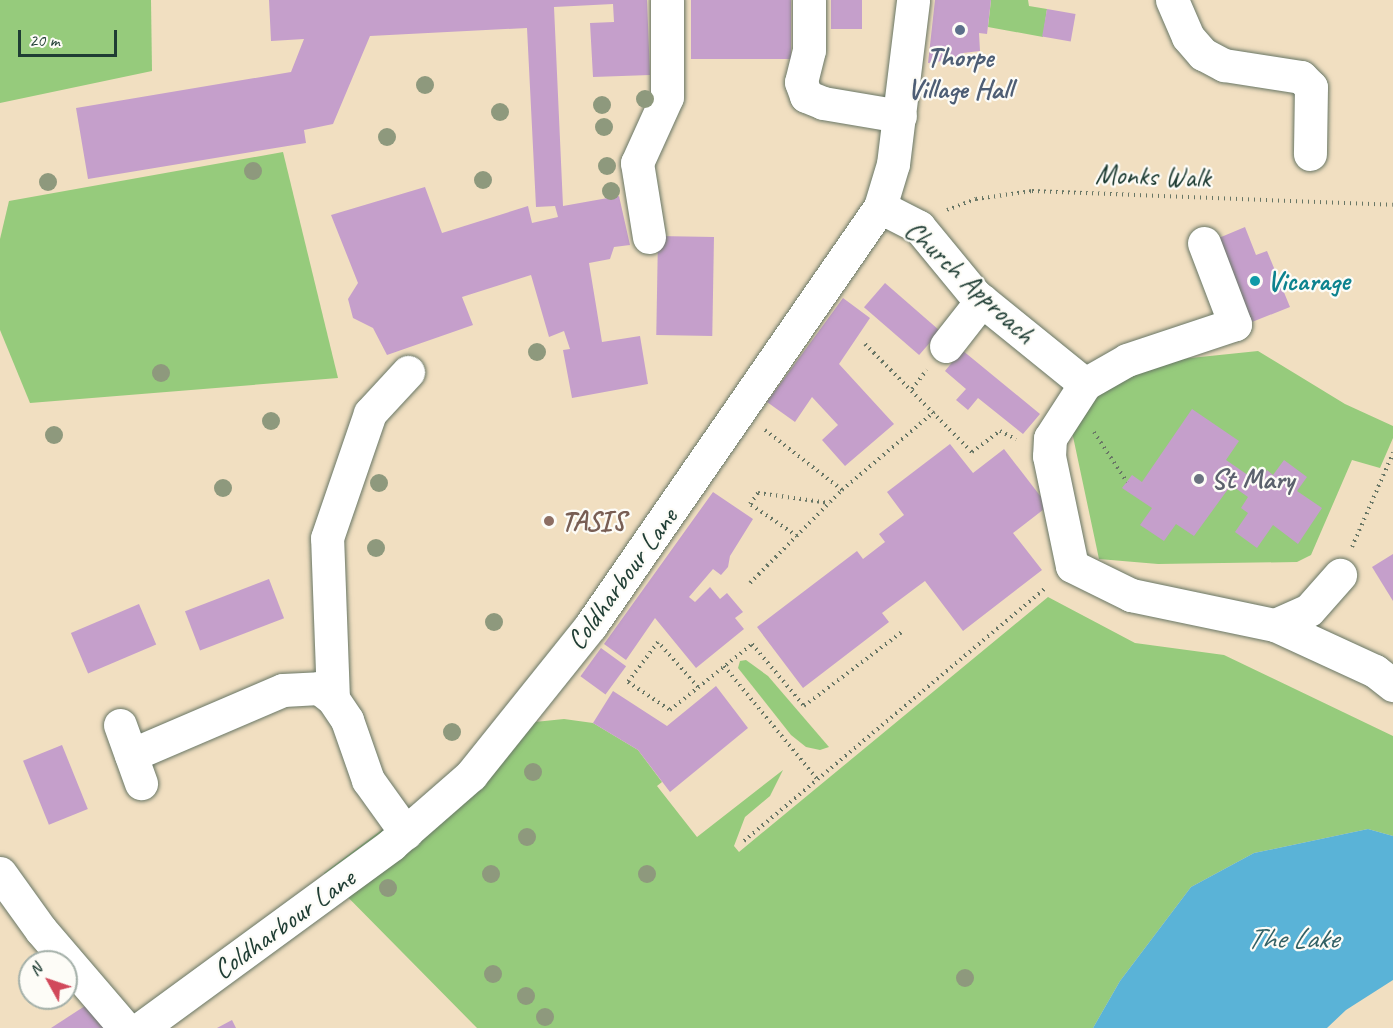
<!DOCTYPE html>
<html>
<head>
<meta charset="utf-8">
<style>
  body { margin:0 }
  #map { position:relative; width:1393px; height:1028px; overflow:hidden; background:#f1dfc1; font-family:Caveat,sans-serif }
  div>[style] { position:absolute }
  .green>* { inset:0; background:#96cb7c }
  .water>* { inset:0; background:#5ab3d7 }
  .building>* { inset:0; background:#c59fcb; transform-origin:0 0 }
  .path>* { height:4px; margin-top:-2px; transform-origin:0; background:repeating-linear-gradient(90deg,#687665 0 1.5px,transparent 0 6px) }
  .roads { filter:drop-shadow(0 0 2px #687665) drop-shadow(0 0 2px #687665) }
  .minor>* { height:33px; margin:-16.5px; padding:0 16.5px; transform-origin:16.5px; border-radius:16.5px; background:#fff }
  .trees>* { width:18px; height:18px; margin:-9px; border-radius:50%; background:#8e997d }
  .dots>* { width:16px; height:16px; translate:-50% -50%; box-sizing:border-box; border:3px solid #fdfcf7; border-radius:50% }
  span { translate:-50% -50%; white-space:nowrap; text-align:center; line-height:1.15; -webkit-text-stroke:4.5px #fdfcf7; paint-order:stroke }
  .service-label { font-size:28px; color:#4e5e75; font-weight:700 }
  .street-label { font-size:28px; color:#1f3d34 }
  .culture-label { font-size:28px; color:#0d838f; font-weight:700 }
  .left { translate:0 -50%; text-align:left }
  .worship-label { font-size:28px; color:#5b616d; font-weight:700 }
  .education-label { font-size:28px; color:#785e54; font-weight:700 }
  .water-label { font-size:30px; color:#316065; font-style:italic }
  .north { position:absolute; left:18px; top:950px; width:60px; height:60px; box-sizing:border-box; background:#fdfcf7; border:2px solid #a4b0a9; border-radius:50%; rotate:310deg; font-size:16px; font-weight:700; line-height:24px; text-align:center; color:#1f3d34 }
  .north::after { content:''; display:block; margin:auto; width:21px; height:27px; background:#d1495b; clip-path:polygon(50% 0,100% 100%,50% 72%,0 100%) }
  .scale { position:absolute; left:18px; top:30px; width:99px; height:27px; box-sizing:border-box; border:3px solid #1f3d34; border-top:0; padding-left:8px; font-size:18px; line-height:21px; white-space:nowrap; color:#1f3d34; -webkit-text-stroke:4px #fdfcf7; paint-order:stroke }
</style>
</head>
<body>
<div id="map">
  <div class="green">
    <i style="clip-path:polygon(0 0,151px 0,152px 71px,0 103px)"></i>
    <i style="clip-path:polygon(991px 0,1028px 0,1029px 6px,1047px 9px,1043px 37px,988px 27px)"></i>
    <i style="clip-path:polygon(283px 152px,338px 378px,30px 403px,0 330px,0 239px,9px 201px)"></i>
    <i style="clip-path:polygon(1258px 351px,1345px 404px,1393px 426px,1393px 438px,1380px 468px,1352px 460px,1311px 555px,1297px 562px,1158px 564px,1099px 559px,1071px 427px,1101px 389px,1152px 362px)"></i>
    <i style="clip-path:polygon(1048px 597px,1135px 643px,1224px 655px,1393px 736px,1393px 836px,1368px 829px,1254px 853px,1191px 887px,1120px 981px,1093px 1028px,477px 1028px,324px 873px,525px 723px,564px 719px,593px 723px,638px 750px,662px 782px,657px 786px,697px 837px,783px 770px,770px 796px,745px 817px,734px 846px,739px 852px)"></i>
    <i style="clip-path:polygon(746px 660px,768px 676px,829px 747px,820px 750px,806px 747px,791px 735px,738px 668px,740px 661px)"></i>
  </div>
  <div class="water">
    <i style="clip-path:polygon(1368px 829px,1393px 836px,1393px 980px,1346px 1010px,1327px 1028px,1093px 1028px,1120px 981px,1191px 887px,1254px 853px)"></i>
  </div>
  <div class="building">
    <i style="clip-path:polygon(269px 0,647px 0,650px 75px,593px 77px,590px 23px,614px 22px,613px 4px,554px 7px,563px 206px,619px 196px,630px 245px,614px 247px,610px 259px,589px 263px,602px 342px,640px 336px,648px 384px,572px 398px,563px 350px,570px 349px,564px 331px,549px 337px,531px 275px,462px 297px,473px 325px,387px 355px,373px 328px,353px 318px,348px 299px,358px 283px,331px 215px,425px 187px,442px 233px,528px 206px,532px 223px,558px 217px,555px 206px,536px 207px,527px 28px,370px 36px,333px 124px,304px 130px,306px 143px,88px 179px,76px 108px,291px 72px,304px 39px,271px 41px)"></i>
    <i style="left:691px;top:0;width:100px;height:59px"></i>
    <i style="left:831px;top:0;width:31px;height:29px"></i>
    <i style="clip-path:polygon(935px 0,991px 0,987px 34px,979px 33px,980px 51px,963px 53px,965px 58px,928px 63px)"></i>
    <i style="left:1047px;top:9px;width:29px;height:28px;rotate:10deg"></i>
    <i style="clip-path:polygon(1245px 227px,1256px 255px,1267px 251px,1290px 307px,1247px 324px,1214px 240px)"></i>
    <i style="left:658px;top:236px;width:56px;height:99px;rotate:1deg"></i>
    <i style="left:885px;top:283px;width:73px;height:32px;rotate:41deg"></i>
    <i style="clip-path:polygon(843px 298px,870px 318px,839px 364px,894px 424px,845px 466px,822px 440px,838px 425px,812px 397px,795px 422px,767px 402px)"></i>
    <i style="clip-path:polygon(962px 350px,1040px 414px,1023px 434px,978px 398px,968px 410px,956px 400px,966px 389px,945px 371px)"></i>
    <i style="clip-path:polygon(1192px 409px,1239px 441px,1226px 460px,1258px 482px,1267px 470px,1273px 475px,1284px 460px,1307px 477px,1297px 491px,1322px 508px,1298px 544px,1273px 525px,1257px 548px,1235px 532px,1248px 513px,1241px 508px,1248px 497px,1231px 485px,1194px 536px,1176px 524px,1164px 541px,1140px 525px,1152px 508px,1122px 488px,1132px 475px,1142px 482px)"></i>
    <i style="clip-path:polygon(950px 444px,973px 473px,1004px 449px,1048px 506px,1013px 533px,1042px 570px,963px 631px,925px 581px,882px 613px,889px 622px,803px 688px,757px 627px,857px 551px,863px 559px,885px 542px,879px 534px,904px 515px,887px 492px)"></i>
    <i style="clip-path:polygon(713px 492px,753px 519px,730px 556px,728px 567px,721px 575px,713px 569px,689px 597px,695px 602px,710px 587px,720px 599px,727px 593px,743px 612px,735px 618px,744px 629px,696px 668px,655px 618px,626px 660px,604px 644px)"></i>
    <i style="clip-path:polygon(1393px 554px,1393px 601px,1372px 567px)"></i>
    <i style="left:269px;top:579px;width:42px;height:90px;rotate:69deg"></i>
    <i style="left:139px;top:604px;width:44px;height:74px;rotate:67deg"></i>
    <i style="left:601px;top:648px;width:31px;height:35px;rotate:36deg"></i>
    <i style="clip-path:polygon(716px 686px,748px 728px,670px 792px,638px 750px,593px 723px,613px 691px,667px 726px)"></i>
    <i style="left:62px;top:745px;width:69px;height:42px;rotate:68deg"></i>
    <i style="clip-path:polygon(91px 1002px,112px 1028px,51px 1028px)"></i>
    <i style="clip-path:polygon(232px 1020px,236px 1028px,217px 1028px)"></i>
  </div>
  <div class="path">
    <i style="left:947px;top:210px;width:31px;rotate:-21deg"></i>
    <i style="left:976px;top:199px;width:57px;rotate:-8.1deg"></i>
    <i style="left:1032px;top:191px;width:361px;rotate:2.2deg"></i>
    <i style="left:865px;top:344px;width:152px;rotate:45.3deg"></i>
    <i style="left:972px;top:452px;width:35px;rotate:-37deg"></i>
    <i style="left:1000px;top:431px;width:18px;rotate:27deg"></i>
    <i style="left:912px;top:389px;width:24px;rotate:-52deg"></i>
    <i style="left:765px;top:430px;width:98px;rotate:37.9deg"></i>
    <i style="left:842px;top:490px;width:121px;rotate:-40.3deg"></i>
    <i style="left:1094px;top:432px;width:60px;rotate:56.6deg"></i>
    <i style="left:797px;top:536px;width:57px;rotate:-145.8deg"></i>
    <i style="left:750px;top:504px;width:14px;rotate:-54deg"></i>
    <i style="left:758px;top:493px;width:72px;rotate:8deg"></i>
    <i style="left:1352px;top:547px;width:103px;rotate:-66.4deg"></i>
    <i style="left:750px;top:583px;width:131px;rotate:-45.3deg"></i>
    <i style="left:724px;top:666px;width:146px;rotate:50.5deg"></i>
    <i style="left:698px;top:687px;width:60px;rotate:-131.6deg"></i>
    <i style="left:658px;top:642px;width:50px;rotate:126.9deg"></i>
    <i style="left:628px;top:682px;width:50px;rotate:33.7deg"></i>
    <i style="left:670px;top:710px;width:105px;rotate:-38.8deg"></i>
    <i style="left:752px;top:644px;width:81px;rotate:50deg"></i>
    <i style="left:804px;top:706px;width:124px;rotate:-37.1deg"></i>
    <i style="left:744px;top:841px;width:394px;rotate:-40deg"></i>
  </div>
  <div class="roads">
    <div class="minor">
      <i style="left:809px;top:0;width:50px;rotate:90deg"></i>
      <i style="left:809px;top:50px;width:33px;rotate:104deg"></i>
      <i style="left:801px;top:82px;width:15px;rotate:70deg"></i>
      <i style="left:806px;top:96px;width:18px;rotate:22deg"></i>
      <i style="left:823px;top:103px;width:78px;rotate:9.6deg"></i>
      <i style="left:1172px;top:0;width:40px;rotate:66.6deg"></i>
      <i style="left:1188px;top:37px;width:23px;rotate:49deg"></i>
      <i style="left:1203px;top:54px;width:24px;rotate:28deg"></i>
      <i style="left:1224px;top:65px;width:78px;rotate:8.9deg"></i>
      <i style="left:1301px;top:77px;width:14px;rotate:45deg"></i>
      <i style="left:1311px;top:87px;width:67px;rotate:90.9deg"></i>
      <i style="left:880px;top:207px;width:44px;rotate:27.1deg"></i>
      <i style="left:919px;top:227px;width:88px;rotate:50.5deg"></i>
      <i style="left:975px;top:295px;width:141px;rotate:39deg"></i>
      <i style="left:649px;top:237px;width:75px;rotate:-99.2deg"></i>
      <i style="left:637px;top:163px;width:72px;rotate:-65.6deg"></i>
      <i style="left:667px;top:97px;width:97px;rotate:-90deg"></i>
      <i style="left:1204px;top:243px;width:87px;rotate:69.1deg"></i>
      <i style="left:1235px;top:324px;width:114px;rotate:161.6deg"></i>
      <i style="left:1127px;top:360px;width:48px;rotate:150.3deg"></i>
      <i style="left:1085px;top:384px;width:64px;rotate:122.9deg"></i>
      <i style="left:1050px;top:438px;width:18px;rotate:93deg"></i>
      <i style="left:1049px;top:456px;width:112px;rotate:78.2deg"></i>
      <i style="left:1072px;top:566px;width:66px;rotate:26.2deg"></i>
      <i style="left:1131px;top:595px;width:147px;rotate:11.8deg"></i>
      <i style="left:1275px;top:625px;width:37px;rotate:-24deg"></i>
      <i style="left:1309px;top:610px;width:47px;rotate:-48.5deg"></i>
      <i style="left:946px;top:346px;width:58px;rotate:-52deg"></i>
      <i style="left:1275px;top:625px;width:110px;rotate:24.7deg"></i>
      <i style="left:1375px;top:671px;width:23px;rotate:38deg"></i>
      <i style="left:333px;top:699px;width:161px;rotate:-92.1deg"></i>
      <i style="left:327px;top:538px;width:132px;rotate:-71deg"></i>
      <i style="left:370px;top:413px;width:56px;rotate:-47.2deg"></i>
      <i style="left:120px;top:725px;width:62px;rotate:70.1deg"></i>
      <i style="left:131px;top:755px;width:165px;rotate:-23.2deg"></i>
      <i style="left:283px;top:690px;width:36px;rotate:-3deg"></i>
      <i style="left:319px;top:688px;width:18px;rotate:38deg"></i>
      <i style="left:333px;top:699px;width:25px;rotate:56deg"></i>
      <i style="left:347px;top:720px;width:64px;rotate:70.7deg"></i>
      <i style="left:368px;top:780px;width:65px;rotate:54.4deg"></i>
      <i style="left:0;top:873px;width:70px;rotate:54.3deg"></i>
      <i style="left:41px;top:930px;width:129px;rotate:49.4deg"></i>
      <i style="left:141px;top:1028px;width:311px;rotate:-36.2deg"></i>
      <i style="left:392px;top:844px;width:105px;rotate:-41.1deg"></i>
      <i style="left:471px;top:775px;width:192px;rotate:-51.3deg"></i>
      <i style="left:591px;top:625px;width:508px;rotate:-55.34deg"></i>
      <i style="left:880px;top:207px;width:45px;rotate:-73.2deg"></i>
      <i style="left:893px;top:164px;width:165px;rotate:-83deg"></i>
    </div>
  </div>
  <div class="trees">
    <i style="left:425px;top:85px"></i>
    <i style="left:645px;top:99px"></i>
    <i style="left:602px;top:105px"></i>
    <i style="left:500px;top:112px"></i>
    <i style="left:604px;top:127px"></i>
    <i style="left:387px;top:137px"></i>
    <i style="left:607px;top:166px"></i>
    <i style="left:253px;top:171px"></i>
    <i style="left:483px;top:180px"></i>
    <i style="left:48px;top:182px"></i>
    <i style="left:611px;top:191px"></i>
    <i style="left:537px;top:352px"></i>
    <i style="left:161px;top:373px"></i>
    <i style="left:271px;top:421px"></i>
    <i style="left:54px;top:435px"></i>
    <i style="left:379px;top:483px"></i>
    <i style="left:223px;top:488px"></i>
    <i style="left:376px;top:548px"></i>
    <i style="left:494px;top:622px"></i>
    <i style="left:452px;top:732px"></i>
    <i style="left:533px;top:772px"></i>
    <i style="left:527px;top:837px"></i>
    <i style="left:491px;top:874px"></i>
    <i style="left:647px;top:874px"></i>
    <i style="left:388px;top:888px"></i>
    <i style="left:493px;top:974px"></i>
    <i style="left:965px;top:978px"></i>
    <i style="left:526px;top:996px"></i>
    <i style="left:545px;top:1017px"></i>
  </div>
  <div class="dots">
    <i style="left:960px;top:30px;background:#5c6f8a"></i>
    <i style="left:1255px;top:281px;background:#0f9aa8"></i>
    <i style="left:1199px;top:479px;background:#6b7280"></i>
    <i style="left:549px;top:521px;background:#8d6e63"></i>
  </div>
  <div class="service-label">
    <span style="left:960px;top:73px">Thorpe<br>Village Hall</span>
  </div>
  <div class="street-label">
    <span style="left:1153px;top:176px;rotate:2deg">Monks Walk</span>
    <span style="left:970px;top:282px;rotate:43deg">Church Approach</span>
    <span style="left:622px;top:579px;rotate:-54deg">Coldharbour Lane</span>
    <span style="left:284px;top:924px;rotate:-36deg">Coldharbour Lane</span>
  </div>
  <div class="culture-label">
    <span class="left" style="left:1267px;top:281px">Vicarage</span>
  </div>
  <div class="worship-label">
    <span class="left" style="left:1211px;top:479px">St Mary</span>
  </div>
  <div class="education-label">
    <span class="left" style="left:561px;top:521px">TASIS</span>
  </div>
  <div class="water-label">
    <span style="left:1292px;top:938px">The Lake</span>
  </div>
  <div class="north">N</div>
  <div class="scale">20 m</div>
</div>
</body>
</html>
